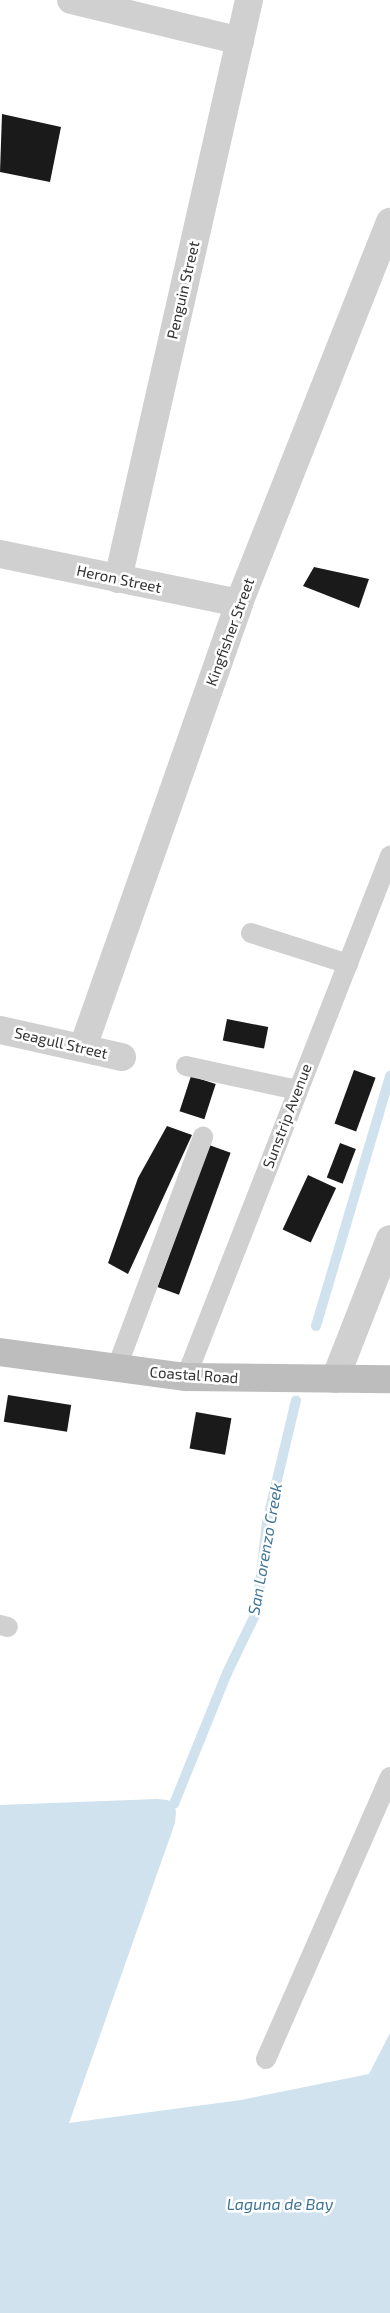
<!DOCTYPE html>
<html>
<head>
<meta charset="utf-8">
<style>
  body { margin:0 }
  #map { position:relative; width:390px; height:2313px; overflow:hidden; background:#fff; font-family:"Exo 2",sans-serif }
  div>[style] { position:absolute }
  .water>* { inset:0; background:#cfe2ee }
  .stream>* { height:10px; margin:-5px; padding:0 5px; transform-origin:5px; border-radius:5px; background:#cfe2ee }
  .building>* { inset:0; background:#1a1a1a; transform-origin:0 0 }
  .lane>* { height:20px; margin:-10px; padding:0 10px; transform-origin:10px; border-radius:10px; background:#d0d0d0 }
  .street>* { height:28px; margin:-14px; padding:0 14px; transform-origin:14px; border-radius:14px; background:#d0d0d0 }
  .secondary>* { height:28px; margin:-14px; padding:0 14px; transform-origin:14px; border-radius:14px; background:#bdbdbd }
  span { translate:-50% -50%; white-space:nowrap; text-align:center; line-height:1.15; -webkit-text-stroke:5px #fff; paint-order:stroke }
  .street-label { font-size:15px; color:#333 }
  .water-label { font-size:16px; color:#3f7597; font-style:italic }
</style>
</head>
<body>
<div id="map">
  <div class="water">
    <i style="clip-path:polygon(157px 1799px,168px 1800px,174px 1804px,176px 1812px,175px 1823px,69px 2123px,241px 2100px,369px 2074px,390px 2033px,390px 2313px,0 2313px,0 1805px)"></i>
  </div>
  <div class="stream">
    <i style="left:316px;top:1326px;width:261px;rotate:-73.5deg"></i>
    <i style="left:174px;top:1804px;width:141px;rotate:-68deg"></i>
    <i style="left:227px;top:1673px;width:69px;rotate:-64.2deg"></i>
    <i style="left:257px;top:1611px;width:90px;rotate:-83.6deg"></i>
    <i style="left:267px;top:1522px;width:125px;rotate:-76.6deg"></i>
  </div>
  <div class="building">
    <i style="clip-path:polygon(2px 114px,61px 127px,50px 182px,0 172px)"></i>
    <i style="clip-path:polygon(314px 567px,369px 579px,359px 608px,303px 586px)"></i>
    <i style="left:227px;top:1019px;width:42px;height:22px;rotate:11deg"></i>
    <i style="left:354px;top:1070px;width:23px;height:57px;rotate:20deg"></i>
    <i style="left:191px;top:1076px;width:26px;height:37px;rotate:18deg"></i>
    <i style="clip-path:polygon(167px 1126px,192px 1135px,128px 1274px,108px 1263px,138px 1178px)"></i>
    <i style="left:340px;top:1143px;width:17px;height:37px;rotate:21deg"></i>
    <i style="left:209px;top:1145px;width:23px;height:151px;rotate:20deg"></i>
    <i style="left:308px;top:1175px;width:31px;height:60px;rotate:25deg"></i>
    <i style="left:8px;top:1395px;width:64px;height:27px;rotate:9deg"></i>
    <i style="left:196px;top:1412px;width:36px;height:37px;rotate:10deg"></i>
  </div>
  <div class="lane">
    <i style="left:251px;top:933px;width:102px;rotate:17.7deg"></i>
    <i style="left:186px;top:1066px;width:114px;rotate:12.2deg"></i>
    <i style="left:117px;top:1367px;width:246px;rotate:-69.5deg"></i>
    <i style="left:186px;top:1377px;width:560px;rotate:-68.62deg"></i>
    <i style="left:0;top:1625px;width:8px;rotate:14deg"></i>
    <i style="left:266px;top:2059px;width:308px;rotate:-66.3deg"></i>
  </div>
  <div class="street">
    <i style="left:71px;top:0;width:174px;rotate:13.6deg"></i>
    <i style="left:0;top:554px;width:244px;rotate:11.6deg"></i>
    <i style="left:118px;top:579px;width:594px;rotate:-77.25deg"></i>
    <i style="left:0;top:1030px;width:125px;rotate:12.5deg"></i>
    <i style="left:83px;top:1047px;width:471px;rotate:-70.6deg"></i>
    <i style="left:239px;top:603px;width:410px;rotate:-68.4deg"></i>
    <i style="left:335px;top:1379px;width:150px;rotate:-68.6deg"></i>
  </div>
  <div class="secondary">
    <i style="left:0;top:1352px;width:188px;rotate:7.7deg"></i>
    <i style="left:186px;top:1377px;width:204px;rotate:0.6deg"></i>
  </div>
  <div class="street-label">
    <span style="left:183px;top:290px;rotate:-77deg">Penguin Street</span>
    <span style="left:119px;top:579px;rotate:12deg">Heron Street</span>
    <span style="left:230px;top:632px;rotate:-70deg">Kingfisher Street</span>
    <span style="left:61px;top:1043px;rotate:13deg">Seagull Street</span>
    <span style="left:287px;top:1116px;rotate:-69deg">Sunstrip Avenue</span>
    <span style="left:194px;top:1375px;rotate:4deg">Coastal Road</span>
  </div>
  <div class="water-label">
    <span style="left:265px;top:1549px;rotate:-80deg">San Lorenzo Creek</span>
    <span style="left:280px;top:2204px">Laguna de Bay</span>
  </div>
</div>
</body>
</html>
